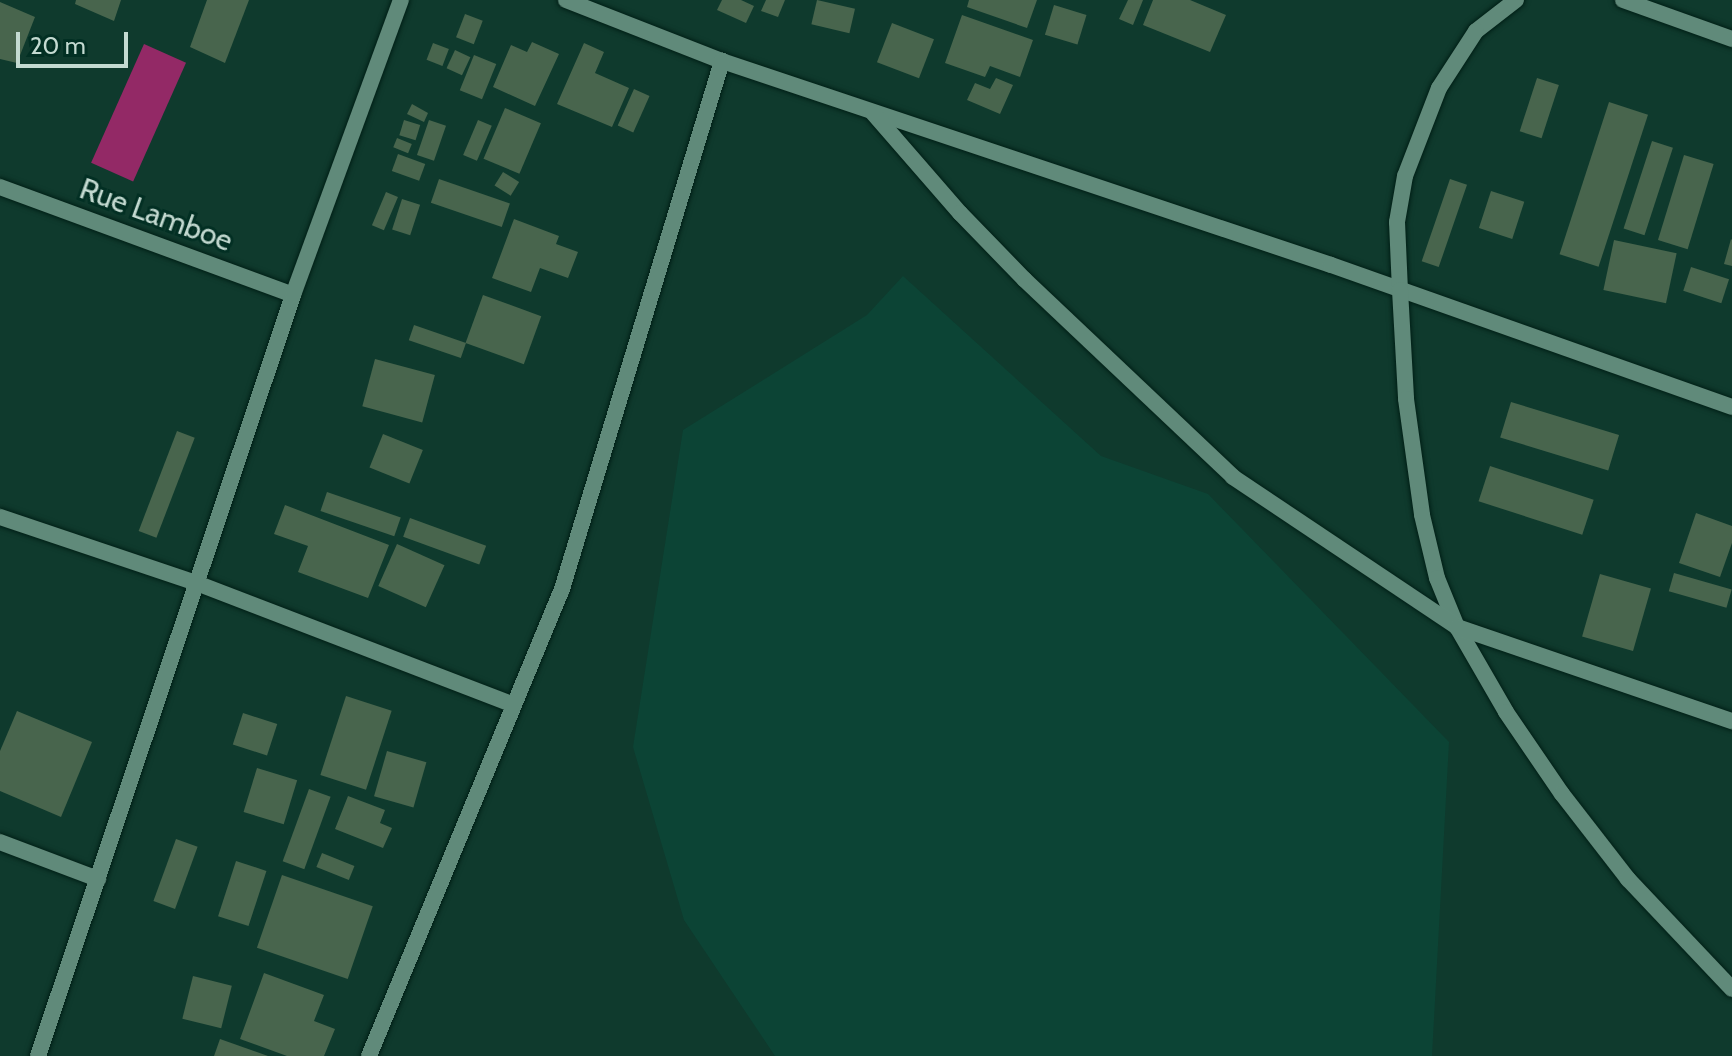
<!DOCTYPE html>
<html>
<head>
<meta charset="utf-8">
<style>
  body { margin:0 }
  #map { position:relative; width:1732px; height:1056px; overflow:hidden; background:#0f3a2d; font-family:Cabin,sans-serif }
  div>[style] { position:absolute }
  .built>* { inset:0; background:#0c4435 }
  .green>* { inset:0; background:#932966; transform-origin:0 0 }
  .building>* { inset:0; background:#48654d; transform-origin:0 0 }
  .roads { filter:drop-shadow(0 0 2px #001f16) drop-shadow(0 0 2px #001f16) }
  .street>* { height:16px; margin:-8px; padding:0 8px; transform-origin:8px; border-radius:8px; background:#608a7a }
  span { translate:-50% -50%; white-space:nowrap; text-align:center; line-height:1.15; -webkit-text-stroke:6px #022f23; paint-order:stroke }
  .street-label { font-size:30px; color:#c4dad1 }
  .scale { position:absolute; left:16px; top:32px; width:112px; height:36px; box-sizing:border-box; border:4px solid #c4dad1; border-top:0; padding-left:10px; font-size:24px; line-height:28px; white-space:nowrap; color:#c4dad1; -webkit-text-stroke:6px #022f23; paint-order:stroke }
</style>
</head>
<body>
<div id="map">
  <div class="built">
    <i style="clip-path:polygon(903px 276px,1101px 456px,1208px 494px,1449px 742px,1432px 1056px,775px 1056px,684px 920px,633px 747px,683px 430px,867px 315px)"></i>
  </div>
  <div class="green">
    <i style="left:144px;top:44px;width:46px;height:130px;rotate:24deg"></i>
  </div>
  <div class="building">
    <i style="clip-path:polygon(76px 0,121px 0,114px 21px,75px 4px)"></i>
    <i style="clip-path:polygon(207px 0,249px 0,225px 63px,190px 47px)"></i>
    <i style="clip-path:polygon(722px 0,741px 0,754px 6px,746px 23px,717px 10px)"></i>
    <i style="clip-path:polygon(766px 0,785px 0,778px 17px,761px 11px)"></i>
    <i style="left:817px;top:0;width:39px;height:25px;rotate:13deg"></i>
    <i style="clip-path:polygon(969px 0,1037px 0,1027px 28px,967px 7px)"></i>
    <i style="clip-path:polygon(1128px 0,1143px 0,1133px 25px,1119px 19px)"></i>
    <i style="clip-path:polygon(1153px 0,1190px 0,1226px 15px,1210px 52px,1143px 25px)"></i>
    <i style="clip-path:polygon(0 2px,35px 17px,17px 63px,0 59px)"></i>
    <i style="left:1054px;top:5px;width:34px;height:31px;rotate:17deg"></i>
    <i style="left:465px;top:14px;width:19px;height:25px;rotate:21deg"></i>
    <i style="clip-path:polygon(962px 15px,1033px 40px,1020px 77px,990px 66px,985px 77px,945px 63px)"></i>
    <i style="left:892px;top:23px;width:45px;height:42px;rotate:21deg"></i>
    <i style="clip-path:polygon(532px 42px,559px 54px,535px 106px,493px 87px,511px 45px,527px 52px)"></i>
    <i style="left:433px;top:43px;width:17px;height:18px;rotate:21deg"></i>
    <i style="clip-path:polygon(584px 43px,604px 52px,595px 73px,629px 88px,612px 127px,557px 104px)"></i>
    <i style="left:455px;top:50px;width:17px;height:20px;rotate:25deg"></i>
    <i style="left:474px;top:55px;width:24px;height:38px;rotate:22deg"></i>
    <i style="clip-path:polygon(996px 78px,1013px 85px,1000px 114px,967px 100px,975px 83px,990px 89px)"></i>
    <i style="left:1537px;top:78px;width:23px;height:56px;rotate:18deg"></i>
    <i style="left:634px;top:89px;width:17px;height:40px;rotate:24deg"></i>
    <i style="left:1609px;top:102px;width:41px;height:160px;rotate:18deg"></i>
    <i style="clip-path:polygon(412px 104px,428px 113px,424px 122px,407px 114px)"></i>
    <i style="left:505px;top:108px;width:39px;height:55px;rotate:23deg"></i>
    <i style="left:404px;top:120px;width:17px;height:16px;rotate:17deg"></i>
    <i style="left:429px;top:120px;width:18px;height:37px;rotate:19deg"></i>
    <i style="left:478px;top:120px;width:15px;height:38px;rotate:23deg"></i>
    <i style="left:397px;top:138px;width:16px;height:10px;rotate:22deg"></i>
    <i style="left:1652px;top:141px;width:22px;height:92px;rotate:18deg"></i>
    <i style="left:398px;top:154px;width:29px;height:18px;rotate:20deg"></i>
    <i style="left:1684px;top:155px;width:31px;height:89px;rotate:17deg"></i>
    <i style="left:503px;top:172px;width:19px;height:16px;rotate:32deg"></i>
    <i style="left:439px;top:179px;width:75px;height:25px;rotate:19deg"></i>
    <i style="left:1450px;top:179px;width:18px;height:87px;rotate:19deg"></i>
    <i style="left:1491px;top:191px;width:35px;height:39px;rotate:18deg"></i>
    <i style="left:386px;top:192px;width:13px;height:36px;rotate:23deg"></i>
    <i style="left:402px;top:199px;width:19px;height:32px;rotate:18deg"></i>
    <i style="clip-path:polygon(514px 219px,559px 236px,556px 244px,578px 252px,568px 278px,540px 268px,531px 292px,492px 278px)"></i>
    <i style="clip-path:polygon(1731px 239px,1732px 240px,1732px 266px,1724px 264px)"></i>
    <i style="left:1614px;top:240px;width:64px;height:51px;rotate:12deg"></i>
    <i style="left:1691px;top:267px;width:40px;height:25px;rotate:18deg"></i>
    <i style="left:483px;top:295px;width:62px;height:51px;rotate:20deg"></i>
    <i style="left:414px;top:325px;width:55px;height:16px;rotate:19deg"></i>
    <i style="left:375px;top:359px;width:62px;height:49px;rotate:15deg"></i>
    <i style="left:1511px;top:402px;width:113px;height:37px;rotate:17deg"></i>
    <i style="left:177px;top:431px;width:19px;height:107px;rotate:21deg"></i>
    <i style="left:383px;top:434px;width:43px;height:36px;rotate:22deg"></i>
    <i style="left:1490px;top:466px;width:109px;height:37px;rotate:18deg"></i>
    <i style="left:327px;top:492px;width:78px;height:20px;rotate:19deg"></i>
    <i style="clip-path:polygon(285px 505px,389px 545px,368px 598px,298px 572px,308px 546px,274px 534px)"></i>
    <i style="clip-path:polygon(1696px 513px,1732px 526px,1732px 543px,1720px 577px,1679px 563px)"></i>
    <i style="left:410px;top:518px;width:81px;height:20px;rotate:20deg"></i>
    <i style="left:397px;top:544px;width:52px;height:46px;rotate:24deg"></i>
    <i style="left:1674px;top:573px;width:60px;height:19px;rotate:16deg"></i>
    <i style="left:1600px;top:574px;width:53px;height:65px;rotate:16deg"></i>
    <i style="left:346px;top:696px;width:48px;height:83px;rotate:18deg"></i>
    <i style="clip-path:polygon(17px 711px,92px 742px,61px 817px,0 791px,0 751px)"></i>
    <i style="left:243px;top:713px;width:36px;height:33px;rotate:18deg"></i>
    <i style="left:387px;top:751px;width:41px;height:47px;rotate:16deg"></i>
    <i style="left:257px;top:768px;width:42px;height:46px;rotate:17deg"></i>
    <i style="left:309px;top:789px;width:23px;height:77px;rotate:20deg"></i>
    <i style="clip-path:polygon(348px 796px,385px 810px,380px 823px,392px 828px,383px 848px,335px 829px)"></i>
    <i style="left:176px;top:839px;width:23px;height:66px;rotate:20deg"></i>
    <i style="left:322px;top:853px;width:35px;height:15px;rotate:22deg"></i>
    <i style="left:236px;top:861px;width:32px;height:58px;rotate:18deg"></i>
    <i style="left:282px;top:875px;width:96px;height:77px;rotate:19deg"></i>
    <i style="clip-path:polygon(264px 973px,324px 995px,314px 1021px,335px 1029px,324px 1056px,287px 1056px,240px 1039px)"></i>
    <i style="left:193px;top:976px;width:40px;height:44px;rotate:14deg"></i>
    <i style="clip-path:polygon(220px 1039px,268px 1056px,214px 1056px)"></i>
  </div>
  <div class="roads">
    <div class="street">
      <i style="left:566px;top:0;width:168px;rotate:21.4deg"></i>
      <i style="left:722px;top:61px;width:642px;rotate:18.52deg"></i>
      <i style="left:1331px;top:265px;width:425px;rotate:19.5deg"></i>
      <i style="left:1516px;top:0;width:51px;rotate:142.2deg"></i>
      <i style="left:1476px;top:31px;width:68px;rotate:123deg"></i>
      <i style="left:1439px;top:88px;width:94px;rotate:111.1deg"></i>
      <i style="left:1405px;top:176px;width:47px;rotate:99.9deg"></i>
      <i style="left:1397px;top:222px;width:68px;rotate:87.5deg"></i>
      <i style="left:1400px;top:290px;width:109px;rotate:86.8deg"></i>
      <i style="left:1406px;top:399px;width:117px;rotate:82.1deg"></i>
      <i style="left:1422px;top:515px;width:65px;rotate:76.6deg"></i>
      <i style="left:1437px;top:578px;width:53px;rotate:67.8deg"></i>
      <i style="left:1457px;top:627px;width:98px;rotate:60deg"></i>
      <i style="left:1506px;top:712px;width:99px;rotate:55.7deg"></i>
      <i style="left:1562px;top:794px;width:108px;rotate:52.2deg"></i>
      <i style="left:1628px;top:879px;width:151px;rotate:46.6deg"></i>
      <i style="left:1623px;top:0;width:116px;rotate:19.7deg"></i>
      <i style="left:873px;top:113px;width:133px;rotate:49deg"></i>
      <i style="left:960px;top:213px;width:93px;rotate:45.9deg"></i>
      <i style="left:1025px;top:280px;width:286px;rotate:43.4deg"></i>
      <i style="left:1233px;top:477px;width:270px;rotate:33.8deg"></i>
      <i style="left:1457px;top:627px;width:291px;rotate:18.9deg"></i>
      <i style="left:0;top:187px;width:312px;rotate:20.2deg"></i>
      <i style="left:0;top:517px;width:210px;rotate:18.6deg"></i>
      <i style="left:199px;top:584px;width:335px;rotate:21deg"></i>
      <i style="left:0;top:842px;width:105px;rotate:20.7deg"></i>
      <i style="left:38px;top:1056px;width:803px;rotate:-71.47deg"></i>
      <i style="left:293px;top:295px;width:314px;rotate:-69.9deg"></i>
      <i style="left:369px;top:1056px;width:505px;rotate:-67.55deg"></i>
      <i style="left:562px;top:589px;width:552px;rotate:-73.14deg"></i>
    </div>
  </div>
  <div class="street-label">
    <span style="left:156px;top:215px;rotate:20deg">Rue Lamboe</span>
  </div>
  <div class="scale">20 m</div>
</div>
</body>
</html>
